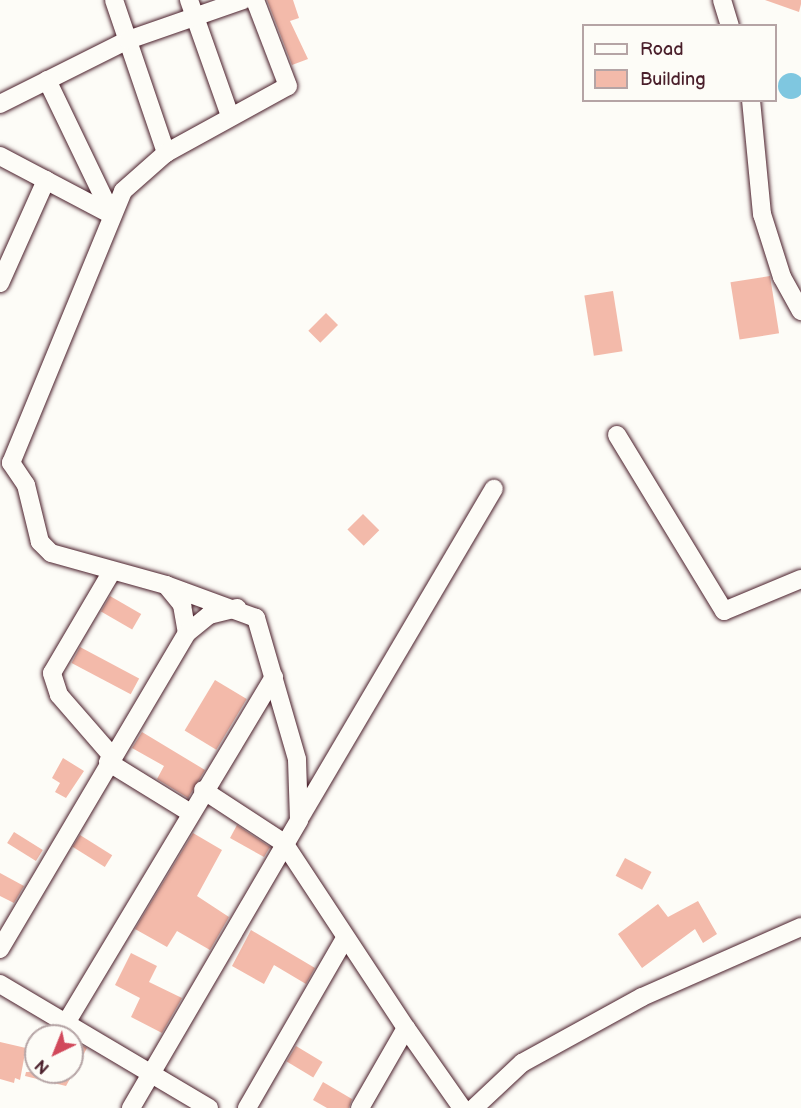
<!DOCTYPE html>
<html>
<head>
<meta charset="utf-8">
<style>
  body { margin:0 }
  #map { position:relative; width:801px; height:1108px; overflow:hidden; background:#fdfcf7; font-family:"Balsamiq Sans",sans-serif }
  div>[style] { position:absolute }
  .water>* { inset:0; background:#7fc7e0 }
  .round { border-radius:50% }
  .building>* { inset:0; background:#f3baaa; transform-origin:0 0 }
  .roads { filter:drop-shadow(0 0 2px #4a1f2b) drop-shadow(0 0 2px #4a1f2b) }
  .minor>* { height:18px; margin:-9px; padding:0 9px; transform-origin:9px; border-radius:9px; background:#fdfcf7 }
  span { translate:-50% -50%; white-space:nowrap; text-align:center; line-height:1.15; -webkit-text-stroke:4.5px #fdfcf7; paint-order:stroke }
  .legend { position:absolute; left:582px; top:24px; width:195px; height:78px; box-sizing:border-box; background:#fdfcf7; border:2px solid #b5a4a5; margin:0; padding:8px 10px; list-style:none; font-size:18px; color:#4a1f2b }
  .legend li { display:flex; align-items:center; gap:12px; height:30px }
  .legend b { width:30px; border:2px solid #b5a4a5 }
  .north { position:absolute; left:24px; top:1024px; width:60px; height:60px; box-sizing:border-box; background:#fdfcf7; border:2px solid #b5a4a5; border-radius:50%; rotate:223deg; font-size:16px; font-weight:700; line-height:24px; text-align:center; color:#4a1f2b }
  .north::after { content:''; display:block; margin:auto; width:21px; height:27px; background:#d1495b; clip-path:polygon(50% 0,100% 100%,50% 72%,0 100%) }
</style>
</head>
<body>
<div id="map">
  <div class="water">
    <i class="round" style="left:778px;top:73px;width:26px;height:26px"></i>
  </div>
  <div class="building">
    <i style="clip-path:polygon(267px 0,293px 0,299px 18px,290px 21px,308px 59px,292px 65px)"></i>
    <i style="clip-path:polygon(765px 0,801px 0,801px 4px,799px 12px)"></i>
    <i style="left:770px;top:276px;width:58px;height:40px;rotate:81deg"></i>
    <i style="left:613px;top:291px;width:61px;height:29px;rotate:81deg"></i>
    <i style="left:326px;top:313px;width:17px;height:25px;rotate:45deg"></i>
    <i style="left:363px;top:514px;width:23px;height:22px;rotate:45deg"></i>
    <i style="left:110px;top:596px;width:36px;height:18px;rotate:30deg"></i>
    <i style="left:80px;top:647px;width:67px;height:18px;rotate:28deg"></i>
    <i style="left:215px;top:680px;width:37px;height:59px;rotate:31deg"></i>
    <i style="clip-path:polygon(142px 732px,205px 770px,188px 798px,157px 779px,164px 766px,132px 748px)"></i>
    <i style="clip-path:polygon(63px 758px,84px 771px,66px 798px,55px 792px,60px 783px,52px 778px)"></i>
    <i style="clip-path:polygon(237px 825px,270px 847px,264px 857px,230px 838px)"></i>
    <i style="left:14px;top:832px;width:34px;height:13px;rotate:32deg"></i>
    <i style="clip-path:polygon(193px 833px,222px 850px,197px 896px,229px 917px,210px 950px,177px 931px,167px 947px,135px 929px)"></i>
    <i style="left:80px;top:835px;width:38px;height:14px;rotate:32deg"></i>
    <i style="left:625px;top:858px;width:30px;height:20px;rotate:28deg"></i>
    <i style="clip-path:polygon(0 873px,24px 886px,14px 903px,0 896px)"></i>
    <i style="clip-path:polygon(698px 901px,717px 934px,703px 943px,695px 929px,642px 968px,618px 934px,658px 904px,668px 917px)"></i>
    <i style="clip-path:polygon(251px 930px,315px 968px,306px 984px,274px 965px,264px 984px,232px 966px)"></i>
    <i style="clip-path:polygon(131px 953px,157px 966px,149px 982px,182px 998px,162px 1033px,131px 1017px,140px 998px,115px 985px)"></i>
    <i style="clip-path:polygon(0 1042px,26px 1048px,20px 1080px,15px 1078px,14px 1083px,0 1079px)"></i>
    <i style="clip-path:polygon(76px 1042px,87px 1048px,66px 1086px,25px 1076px,26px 1072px,72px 1072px)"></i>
    <i style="left:296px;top:1046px;width:31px;height:18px;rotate:31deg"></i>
    <i style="clip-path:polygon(323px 1082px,352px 1099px,349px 1108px,327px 1108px,313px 1100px)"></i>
  </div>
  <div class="roads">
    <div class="minor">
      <i style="left:114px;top:0;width:162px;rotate:71.2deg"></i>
      <i style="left:189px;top:0;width:123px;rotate:70.5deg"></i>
      <i style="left:722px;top:0;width:27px;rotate:73deg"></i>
      <i style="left:47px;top:80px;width:150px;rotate:64.3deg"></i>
      <i style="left:751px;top:100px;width:115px;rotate:84.5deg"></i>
      <i style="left:762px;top:214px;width:66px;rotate:72.4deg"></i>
      <i style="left:782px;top:277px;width:39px;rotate:61deg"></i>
      <i style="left:0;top:104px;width:143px;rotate:-26.6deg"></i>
      <i style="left:128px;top:40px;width:122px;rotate:-19.2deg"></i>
      <i style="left:0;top:156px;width:127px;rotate:27.8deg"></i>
      <i style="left:0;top:283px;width:113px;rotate:-65.9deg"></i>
      <i style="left:617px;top:435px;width:206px;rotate:58.7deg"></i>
      <i style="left:724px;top:611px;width:83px;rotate:-22.6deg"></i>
      <i style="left:166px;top:585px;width:26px;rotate:51deg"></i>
      <i style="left:182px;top:605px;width:28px;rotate:80deg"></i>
      <i style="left:112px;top:756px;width:81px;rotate:-131deg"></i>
      <i style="left:59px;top:695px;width:23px;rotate:-108deg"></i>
      <i style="left:52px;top:673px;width:118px;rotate:-59.5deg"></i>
      <i style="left:108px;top:762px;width:95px;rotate:31.7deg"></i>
      <i style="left:203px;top:790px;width:97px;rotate:33.2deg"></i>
      <i style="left:284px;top:843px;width:222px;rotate:56.6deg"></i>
      <i style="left:406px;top:1028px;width:92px;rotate:119.9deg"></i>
      <i style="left:301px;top:816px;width:380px;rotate:-59.5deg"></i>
      <i style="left:0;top:949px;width:367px;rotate:-59.4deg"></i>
      <i style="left:187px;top:633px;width:28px;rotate:-39deg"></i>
      <i style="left:209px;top:615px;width:29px;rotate:-14deg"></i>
      <i style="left:0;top:984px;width:243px;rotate:30.7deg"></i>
      <i style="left:66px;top:1023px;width:404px;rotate:-59deg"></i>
      <i style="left:406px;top:1028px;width:98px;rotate:55deg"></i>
      <i style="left:131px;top:1108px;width:333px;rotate:-59.7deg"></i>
      <i style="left:299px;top:820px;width:61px;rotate:-91.9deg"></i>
      <i style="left:297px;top:759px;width:147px;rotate:-106.2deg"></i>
      <i style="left:256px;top:618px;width:96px;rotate:-159.9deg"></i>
      <i style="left:166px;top:585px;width:119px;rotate:-164.5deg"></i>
      <i style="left:51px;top:553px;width:16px;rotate:-135deg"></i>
      <i style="left:40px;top:542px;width:59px;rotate:-103.8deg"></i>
      <i style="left:26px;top:485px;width:27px;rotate:-124deg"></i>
      <i style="left:11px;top:463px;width:294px;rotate:-67.6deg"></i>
      <i style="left:123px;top:191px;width:57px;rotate:-41.5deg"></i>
      <i style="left:166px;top:153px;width:139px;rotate:-28.8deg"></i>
      <i style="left:288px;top:86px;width:92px;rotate:-111deg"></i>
      <i style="left:247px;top:1108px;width:196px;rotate:-60deg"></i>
      <i style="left:474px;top:1108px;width:66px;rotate:-43.2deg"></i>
      <i style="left:522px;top:1063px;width:137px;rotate:-28.8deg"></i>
      <i style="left:642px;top:997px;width:174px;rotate:-23.8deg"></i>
    </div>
  </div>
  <ul class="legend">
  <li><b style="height:8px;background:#fdfcf7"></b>Road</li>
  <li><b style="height:16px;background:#f3baaa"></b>Building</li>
  </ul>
  <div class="north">N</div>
</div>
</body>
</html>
